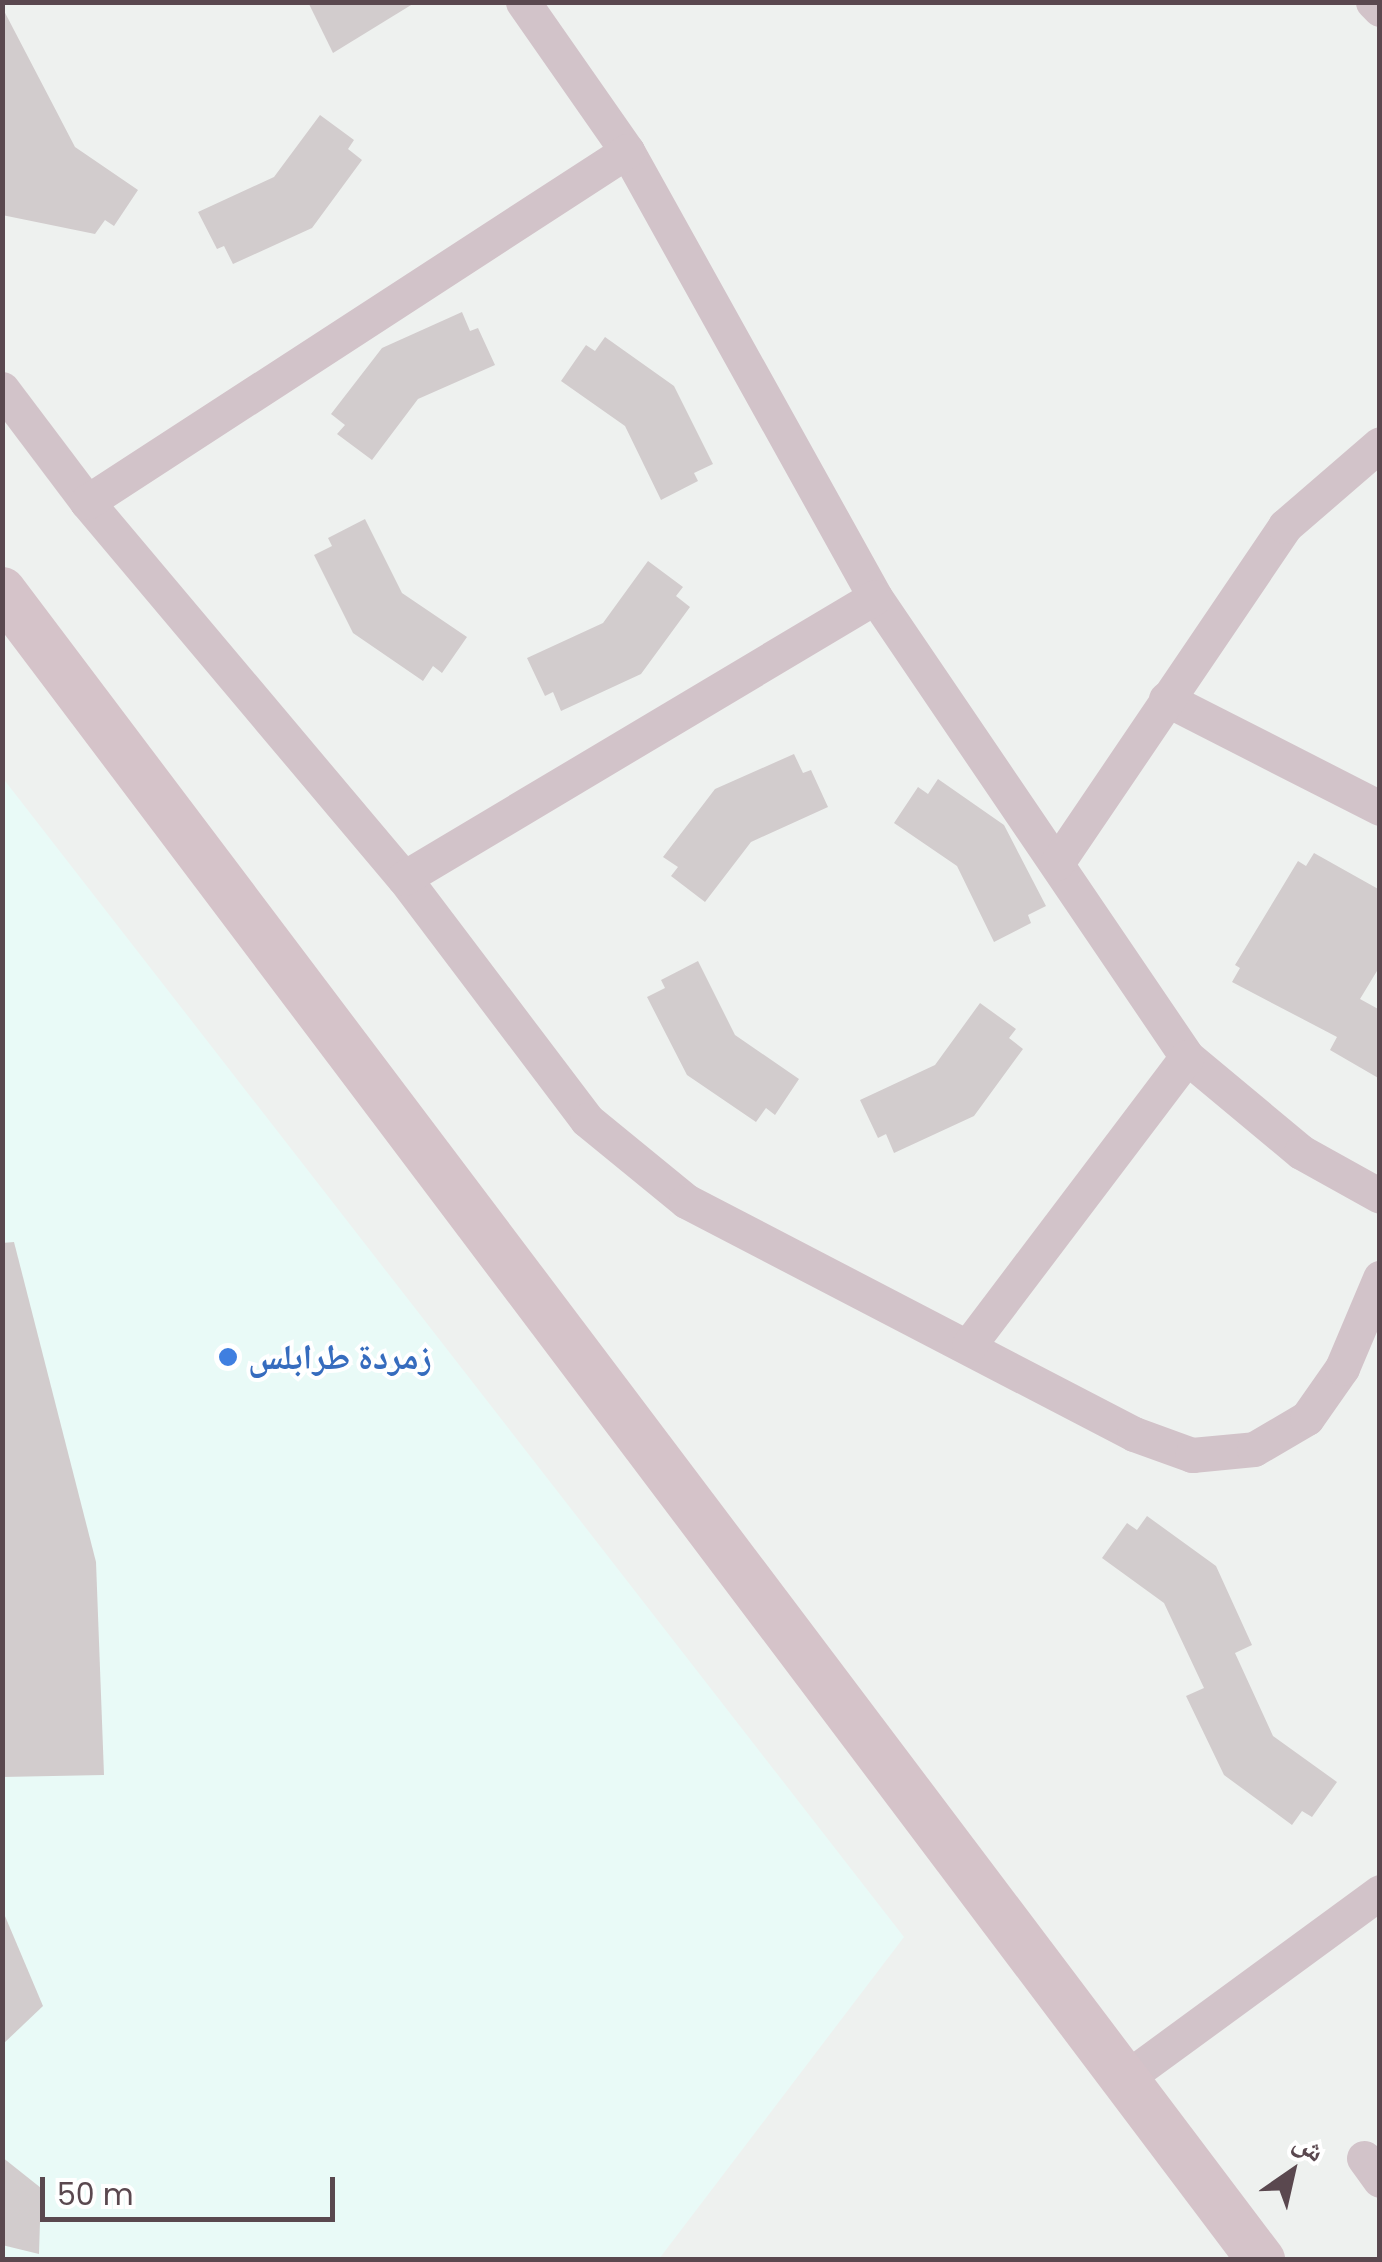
<!DOCTYPE html>
<html>
<head>
<meta charset="utf-8">
<style>
  body { margin:0 }
  #map { position:relative; width:1382px; height:2262px; overflow:hidden; background:#eef1ef; font-family:Poppins,"Noto Naskh Arabic",sans-serif }
  div>[style] { position:absolute }
  .commercial>* { inset:0; background:#e9faf7 }
  .building>* { inset:0; background:#d2cccd }
  .street>* { height:35px; margin:-17.5px; padding:0 17.5px; transform-origin:17.5px; border-radius:17.5px; background:#d2c3c9 }
  .secondary>* { height:48px; margin:-24px; padding:0 24px; transform-origin:24px; border-radius:24px; background:#d5c3c9 }
  .dots>* { width:28px; height:28px; translate:-50% -50%; box-sizing:border-box; border:5px solid #fff; border-radius:50% }
  span { translate:-50% -50%; white-space:nowrap; text-align:center; line-height:1.15; -webkit-text-stroke:8px #fff; paint-order:stroke }
  .shop-label { font-size:35px; color:#366cbe; font-weight:700 }
  .left { translate:0 -50%; text-align:left }
  .frame { position:absolute; inset:0; border:5px solid #5a484f; pointer-events:none }
  .north { position:absolute; left:1242px; top:2122px; width:100px; height:100px; -webkit-text-stroke:8px #fff; paint-order:stroke; rotate:34deg; font-size:28px; font-weight:700; line-height:40px; text-align:center; color:#5a484f }
  .north::after { content:''; display:block; margin:auto; width:35px; height:45px; background:#5a484f; clip-path:polygon(50% 0,100% 100%,50% 72%,0 100%) }
  .scale { position:absolute; left:40px; top:2177px; width:295px; height:45px; box-sizing:border-box; border:5px solid #5a484f; border-top:0; padding-left:12px; font-size:30px; line-height:35px; white-space:nowrap; color:#5a484f; -webkit-text-stroke:8px #fff; paint-order:stroke }
</style>
</head>
<body>
<div id="map">
  <div class="commercial">
    <i style="clip-path:polygon(2px 777px,904px 1937px,659px 2259px,3px 2259px)"></i>
  </div>
  <div class="building">
    <i style="clip-path:polygon(308px 2px,416px 2px,333px 53px)"></i>
    <i style="clip-path:polygon(2px 7px,75px 147px,138px 190px,114px 226px,105px 220px,95px 234px,2px 215px)"></i>
    <i style="clip-path:polygon(320px 115px,354px 140px,348px 149px,362px 160px,312px 228px,233px 264px,224px 246px,217px 249px,198px 212px,274px 177px)"></i>
    <i style="clip-path:polygon(462px 312px,470px 331px,478px 328px,495px 365px,418px 399px,372px 460px,337px 434px,345px 425px,331px 414px,382px 348px)"></i>
    <i style="clip-path:polygon(605px 337px,674px 386px,713px 464px,694px 473px,698px 481px,661px 500px,625px 426px,561px 381px,586px 345px,595px 351px)"></i>
    <i style="clip-path:polygon(365px 519px,402px 593px,467px 637px,442px 673px,433px 666px,423px 681px,353px 633px,314px 555px,332px 546px,328px 538px)"></i>
    <i style="clip-path:polygon(648px 561px,683px 587px,676px 596px,690px 607px,641px 674px,561px 711px,553px 692px,545px 696px,527px 658px,603px 623px)"></i>
    <i style="clip-path:polygon(794px 754px,803px 773px,811px 770px,828px 807px,751px 842px,705px 902px,671px 876px,678px 867px,663px 857px,715px 789px)"></i>
    <i style="clip-path:polygon(938px 779px,1004px 825px,1046px 906px,1028px 915px,1031px 923px,994px 942px,957px 866px,894px 823px,918px 787px,928px 794px)"></i>
    <i style="clip-path:polygon(1314px 853px,1380px 890px,1380px 966px,1360px 999px,1380px 1010px,1380px 1079px,1330px 1050px,1337px 1037px,1232px 982px,1240px 968px,1235px 965px,1298px 861px,1306px 866px)"></i>
    <i style="clip-path:polygon(698px 961px,735px 1035px,799px 1079px,775px 1115px,766px 1108px,756px 1122px,687px 1075px,647px 997px,665px 988px,661px 980px)"></i>
    <i style="clip-path:polygon(980px 1003px,1016px 1029px,1009px 1038px,1023px 1049px,974px 1116px,894px 1153px,886px 1134px,878px 1138px,860px 1100px,935px 1065px)"></i>
    <i style="clip-path:polygon(14px 1242px,96px 1562px,104px 1775px,2px 1777px,2px 1243px)"></i>
    <i style="clip-path:polygon(1147px 1516px,1216px 1566px,1252px 1645px,1235px 1653px,1273px 1736px,1337px 1782px,1312px 1817px,1302px 1811px,1292px 1825px,1224px 1775px,1186px 1696px,1204px 1688px,1164px 1603px,1102px 1558px,1127px 1523px,1137px 1530px)"></i>
    <i style="clip-path:polygon(2px 1909px,43px 2006px,2px 2045px)"></i>
    <i style="clip-path:polygon(2px 2157px,41px 2188px,39px 2254px,2px 2245px)"></i>
  </div>
  <div class="street">
    <i style="left:523px;top:2px;width:182px;rotate:55.1deg"></i>
    <i style="left:627px;top:151px;width:510px;rotate:60.92deg"></i>
    <i style="left:875px;top:597px;width:556px;rotate:55.85deg"></i>
    <i style="left:1187px;top:1057px;width:148px;rotate:39.8deg"></i>
    <i style="left:1301px;top:1152px;width:90px;rotate:29.1deg"></i>
    <i style="left:1373px;top:2px;width:10px;rotate:45deg"></i>
    <i style="left:2px;top:389px;width:141px;rotate:53deg"></i>
    <i style="left:87px;top:502px;width:492px;rotate:49.9deg"></i>
    <i style="left:404px;top:878px;width:303px;rotate:52.9deg"></i>
    <i style="left:587px;top:1120px;width:128px;rotate:39.3deg"></i>
    <i style="left:686px;top:1201px;width:505px;rotate:27.48deg"></i>
    <i style="left:1134px;top:1434px;width:62px;rotate:19.9deg"></i>
    <i style="left:1192px;top:1455px;width:62px;rotate:-5.5deg"></i>
    <i style="left:1254px;top:1449px;width:61px;rotate:-30.3deg"></i>
    <i style="left:1307px;top:1418px;width:61px;rotate:-55deg"></i>
    <i style="left:1342px;top:1368px;width:98px;rotate:-67.1deg"></i>
    <i style="left:87px;top:502px;width:644px;rotate:-33.02deg"></i>
    <i style="left:1166px;top:699px;width:240px;rotate:27deg"></i>
    <i style="left:1057px;top:863px;width:407px;rotate:-55.9deg"></i>
    <i style="left:1285px;top:526px;width:125px;rotate:-40.8deg"></i>
    <i style="left:404px;top:878px;width:548px;rotate:-30.82deg"></i>
    <i style="left:969px;top:1345px;width:361px;rotate:-52.9deg"></i>
    <i style="left:1126px;top:2078px;width:315px;rotate:-36.2deg"></i>
    <i style="left:1364px;top:2158px;width:27px;rotate:54deg"></i>
  </div>
  <div class="secondary">
    <i style="left:2px;top:591px;width:2091px;rotate:52.97deg"></i>
  </div>
  <div class="dots">
    <i style="left:228px;top:1357px;background:#3f7fe0"></i>
  </div>
  <div class="shop-label">
    <span class="left" style="left:248px;top:1357px">زمردة طرابلس</span>
  </div>
  <div class="frame"></div>
  <div class="north">ش</div>
  <div class="scale">50 m</div>
</div>
</body>
</html>
